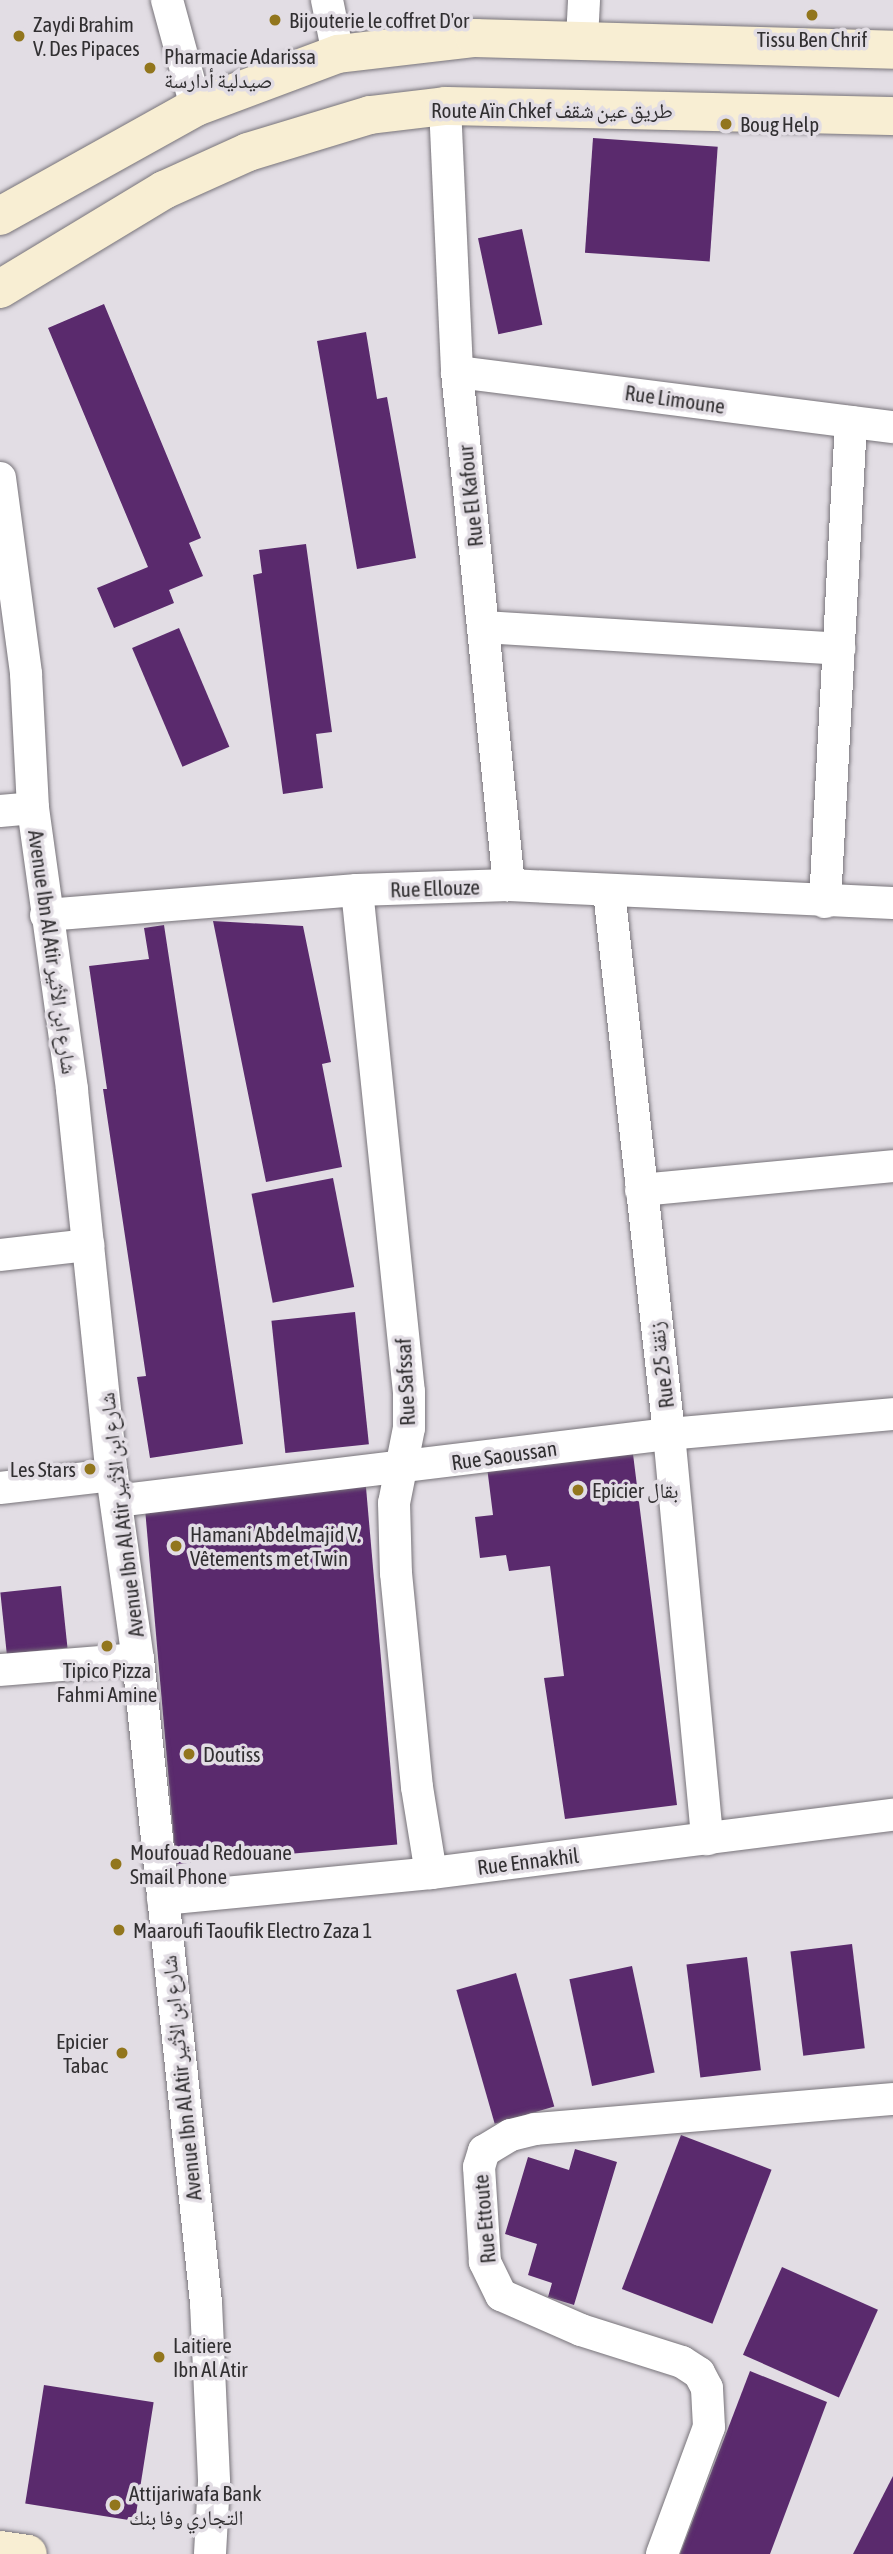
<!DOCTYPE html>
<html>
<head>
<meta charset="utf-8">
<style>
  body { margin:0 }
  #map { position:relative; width:893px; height:2554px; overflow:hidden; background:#e2dde4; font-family:"Asap Condensed","Noto Naskh Arabic",sans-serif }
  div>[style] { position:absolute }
  .building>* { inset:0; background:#5a2a6d; transform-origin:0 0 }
  .roads { filter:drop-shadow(0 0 2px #78747a) drop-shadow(0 0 2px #78747a) }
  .street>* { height:32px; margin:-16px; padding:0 16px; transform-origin:16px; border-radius:16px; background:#fff }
  .secondary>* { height:38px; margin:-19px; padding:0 19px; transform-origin:19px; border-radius:19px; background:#f8eed3 }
  .dots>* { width:19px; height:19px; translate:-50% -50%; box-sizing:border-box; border:4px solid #e2dde4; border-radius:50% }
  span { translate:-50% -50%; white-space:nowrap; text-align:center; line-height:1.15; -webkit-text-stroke:7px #e2dde4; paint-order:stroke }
  .poi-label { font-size:21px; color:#312f31 }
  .left { translate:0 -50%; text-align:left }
  .right { translate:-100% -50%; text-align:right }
  .street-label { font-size:21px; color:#312f31 }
</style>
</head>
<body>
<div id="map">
  <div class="building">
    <i style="left:593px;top:138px;width:125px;height:115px;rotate:4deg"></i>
    <i style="left:522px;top:229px;width:98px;height:45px;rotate:78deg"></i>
    <i style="clip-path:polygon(104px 304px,201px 538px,189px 543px,203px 576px,169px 590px,174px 603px,114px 628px,97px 588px,148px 567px,48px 328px)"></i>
    <i style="clip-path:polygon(366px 332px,377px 399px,387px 397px,416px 558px,357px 569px,317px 341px)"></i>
    <i style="clip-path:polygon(306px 544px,332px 732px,316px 734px,323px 788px,283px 794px,253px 575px,262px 573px,259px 550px)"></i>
    <i style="left:179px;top:628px;width:129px;height:51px;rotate:67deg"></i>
    <i style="clip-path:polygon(213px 921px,303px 926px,331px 1062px,322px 1064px,342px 1167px,266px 1182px)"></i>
    <i style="clip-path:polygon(164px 925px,243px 1444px,150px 1458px,137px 1377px,146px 1376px,103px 1089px,107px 1089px,89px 966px,149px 959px,144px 928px)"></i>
    <i style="left:333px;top:1178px;width:111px;height:83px;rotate:79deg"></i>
    <i style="left:355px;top:1312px;width:133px;height:84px;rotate:84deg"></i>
    <i style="clip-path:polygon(633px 1454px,677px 1805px,565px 1819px,544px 1678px,564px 1676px,550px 1566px,509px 1571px,506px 1555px,480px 1558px,475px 1517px,493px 1515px,487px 1467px)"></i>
    <i style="left:365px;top:1476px;width:370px;height:222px;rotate:85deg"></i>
    <i style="left:61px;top:1586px;width:62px;height:61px;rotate:84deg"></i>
    <i style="left:852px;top:1944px;width:105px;height:62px;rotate:83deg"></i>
    <i style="left:747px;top:1957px;width:114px;height:61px;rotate:83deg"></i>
    <i style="left:632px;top:1966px;width:109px;height:64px;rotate:78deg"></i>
    <i style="left:516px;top:1973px;width:139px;height:62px;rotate:74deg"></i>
    <i style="left:681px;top:2135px;width:97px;height:165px;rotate:21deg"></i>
    <i style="clip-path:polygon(575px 2149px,617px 2162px,574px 2305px,548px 2297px,552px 2283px,528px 2275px,537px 2244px,505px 2234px,528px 2157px,569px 2170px)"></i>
    <i style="left:782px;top:2267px;width:105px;height:96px;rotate:24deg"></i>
    <i style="clip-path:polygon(750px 2371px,827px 2402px,770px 2554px,680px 2554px)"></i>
    <i style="left:44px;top:2385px;width:111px;height:120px;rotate:9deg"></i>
    <i style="clip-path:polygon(893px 2476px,893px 2554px,853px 2554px)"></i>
  </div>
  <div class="roads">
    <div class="street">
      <i style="left:167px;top:0;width:111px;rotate:74.8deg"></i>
      <i style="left:327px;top:0;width:55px;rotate:78.5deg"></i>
      <i style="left:582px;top:39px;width:39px;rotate:-87deg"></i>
      <i style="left:445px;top:106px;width:266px;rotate:87.4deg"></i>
      <i style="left:457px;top:372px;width:516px;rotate:84.21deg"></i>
      <i style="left:457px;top:372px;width:439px;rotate:7.2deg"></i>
      <i style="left:0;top:478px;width:198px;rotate:82.4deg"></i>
      <i style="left:26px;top:674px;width:134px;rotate:87deg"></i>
      <i style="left:33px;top:808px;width:285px;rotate:82.1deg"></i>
      <i style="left:72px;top:1090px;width:387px;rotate:84.1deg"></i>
      <i style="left:112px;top:1475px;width:186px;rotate:82deg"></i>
      <i style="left:138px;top:1659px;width:648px;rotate:83.97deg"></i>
      <i style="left:206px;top:2303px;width:179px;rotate:87.4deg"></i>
      <i style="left:214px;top:2482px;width:72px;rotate:93.2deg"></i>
      <i style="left:483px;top:627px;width:357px;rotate:3.5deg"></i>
      <i style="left:0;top:811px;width:33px;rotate:-5deg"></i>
      <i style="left:357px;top:890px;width:505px;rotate:84.09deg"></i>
      <i style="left:409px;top:1392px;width:36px;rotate:90deg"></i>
      <i style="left:409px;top:1428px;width:76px;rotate:101.3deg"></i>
      <i style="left:394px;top:1503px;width:70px;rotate:88.4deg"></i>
      <i style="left:396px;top:1573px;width:215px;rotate:84.4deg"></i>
      <i style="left:417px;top:1787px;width:87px;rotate:80.8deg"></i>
      <i style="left:609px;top:891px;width:546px;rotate:83.69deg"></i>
      <i style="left:669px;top:1434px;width:407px;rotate:84.6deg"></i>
      <i style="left:825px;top:902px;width:481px;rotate:-86.9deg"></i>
      <i style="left:46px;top:915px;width:312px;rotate:-4.6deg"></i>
      <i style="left:357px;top:890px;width:152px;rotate:-1.9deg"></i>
      <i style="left:509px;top:885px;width:384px;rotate:2.7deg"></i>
      <i style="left:641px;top:1190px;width:253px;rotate:-5.4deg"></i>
      <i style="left:0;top:1255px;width:89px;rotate:-6.5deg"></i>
      <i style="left:0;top:1488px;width:113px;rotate:-6.6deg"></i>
      <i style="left:116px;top:1501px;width:557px;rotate:-6.91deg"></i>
      <i style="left:669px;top:1434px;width:225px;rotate:-5.1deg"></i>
      <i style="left:0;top:1670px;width:138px;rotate:-4.6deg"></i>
      <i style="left:163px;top:1899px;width:269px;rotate:-5.5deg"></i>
      <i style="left:431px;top:1873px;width:466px;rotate:-7.2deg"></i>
      <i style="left:662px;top:2554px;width:135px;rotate:-69.7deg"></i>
      <i style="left:709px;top:2427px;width:39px;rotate:-93deg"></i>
      <i style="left:707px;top:2388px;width:17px;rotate:-118deg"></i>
      <i style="left:699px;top:2373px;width:20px;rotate:-147deg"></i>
      <i style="left:682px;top:2362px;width:106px;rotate:-162.4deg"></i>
      <i style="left:581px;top:2330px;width:87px;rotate:-156.4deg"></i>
      <i style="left:501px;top:2295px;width:37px;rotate:-116deg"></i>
      <i style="left:485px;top:2262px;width:95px;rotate:-93.6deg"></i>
      <i style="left:479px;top:2167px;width:17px;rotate:-73deg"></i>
      <i style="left:484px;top:2151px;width:31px;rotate:-31deg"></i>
      <i style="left:511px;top:2135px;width:25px;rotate:-14deg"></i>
      <i style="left:535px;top:2129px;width:359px;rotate:-4.8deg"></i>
    </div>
    <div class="secondary">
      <i style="left:0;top:216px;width:224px;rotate:-29.1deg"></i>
      <i style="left:196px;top:107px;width:152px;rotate:-20.5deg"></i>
      <i style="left:338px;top:54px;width:138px;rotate:-6.7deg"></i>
      <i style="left:475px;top:38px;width:418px;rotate:1.6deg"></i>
      <i style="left:0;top:289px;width:192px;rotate:-31.1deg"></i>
      <i style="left:164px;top:190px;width:92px;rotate:-24.3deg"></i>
      <i style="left:248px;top:152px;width:127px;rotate:-16.9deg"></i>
      <i style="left:370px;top:115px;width:76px;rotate:-6.8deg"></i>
      <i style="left:445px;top:106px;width:448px;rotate:1.3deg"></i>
      <i style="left:0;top:2550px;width:28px;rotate:8deg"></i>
    </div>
  </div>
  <div class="dots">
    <i style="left:812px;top:15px;background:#92761d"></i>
    <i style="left:275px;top:20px;background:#92761d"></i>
    <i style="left:19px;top:36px;background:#92761d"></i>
    <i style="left:150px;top:68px;background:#92761d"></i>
    <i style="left:726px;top:124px;background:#92761d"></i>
    <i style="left:90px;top:1469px;background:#92761d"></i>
    <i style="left:578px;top:1490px;background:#92761d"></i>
    <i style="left:176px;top:1546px;background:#92761d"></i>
    <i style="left:107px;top:1646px;background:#92761d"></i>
    <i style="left:189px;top:1754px;background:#92761d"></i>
    <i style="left:116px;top:1864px;background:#92761d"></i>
    <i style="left:119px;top:1930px;background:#92761d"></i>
    <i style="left:122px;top:2053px;background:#92761d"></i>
    <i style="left:159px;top:2357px;background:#92761d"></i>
    <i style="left:115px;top:2505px;background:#92761d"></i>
  </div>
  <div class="poi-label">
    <span class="left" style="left:289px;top:20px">Bijouterie le coffret D'or</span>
    <span class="left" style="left:33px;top:36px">Zaydi Brahim<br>V. Des Pipaces</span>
    <span style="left:812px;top:39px">Tissu Ben Chrif</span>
    <span class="left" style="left:164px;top:68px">Pharmacie Adarissa<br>صيدلية أدارسة</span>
    <span class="left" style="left:740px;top:124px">Boug Help</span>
    <span class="right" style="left:76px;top:1469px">Les Stars</span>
    <span class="left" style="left:592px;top:1490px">Epicier بقال</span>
    <span class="left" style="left:190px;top:1546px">Hamani Abdelmajid V.<br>Vêtements m et Twin</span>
    <span style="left:107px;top:1682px">Tipico Pizza<br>Fahmi Amine</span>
    <span class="left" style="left:203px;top:1754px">Doutiss</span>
    <span class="left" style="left:130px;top:1864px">Moufouad Redouane<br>Smail Phone</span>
    <span class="left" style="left:133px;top:1930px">Maaroufi Taoufik Electro Zaza 1</span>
    <span class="right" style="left:108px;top:2053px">Epicier<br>Tabac</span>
    <span class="left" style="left:173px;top:2357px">Laitiere<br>Ibn Al Atir</span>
    <span class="left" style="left:129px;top:2505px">Attijariwafa Bank<br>التجاري وفا بنك</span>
  </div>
  <div class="street-label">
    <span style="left:552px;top:110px">Route Aïn Chkef طريق عين شقف</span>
    <span style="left:675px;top:399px;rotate:8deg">Rue Limoune</span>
    <span style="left:470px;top:496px;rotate:-96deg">Rue El Kafour</span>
    <span style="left:435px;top:888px;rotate:-2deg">Rue Ellouze</span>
    <span style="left:53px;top:952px;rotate:82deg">Avenue Ibn Al Atir شارع ابن الأثير</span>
    <span style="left:661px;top:1365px;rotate:-97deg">Rue 25 زنقة</span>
    <span style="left:405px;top:1382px;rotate:-93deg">Rue Safssaf</span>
    <span style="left:504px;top:1455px;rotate:-8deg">Rue Saoussan</span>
    <span style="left:121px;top:1515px;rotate:-97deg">Avenue Ibn Al Atir شارع ابن الأثير</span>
    <span style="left:528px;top:1861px;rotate:-7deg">Rue Ennakhil</span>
    <span style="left:181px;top:2078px;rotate:-96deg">Avenue Ibn Al Atir شارع ابن الأثير</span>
    <span style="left:484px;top:2219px;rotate:-95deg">Rue Ettoute</span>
  </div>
</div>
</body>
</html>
